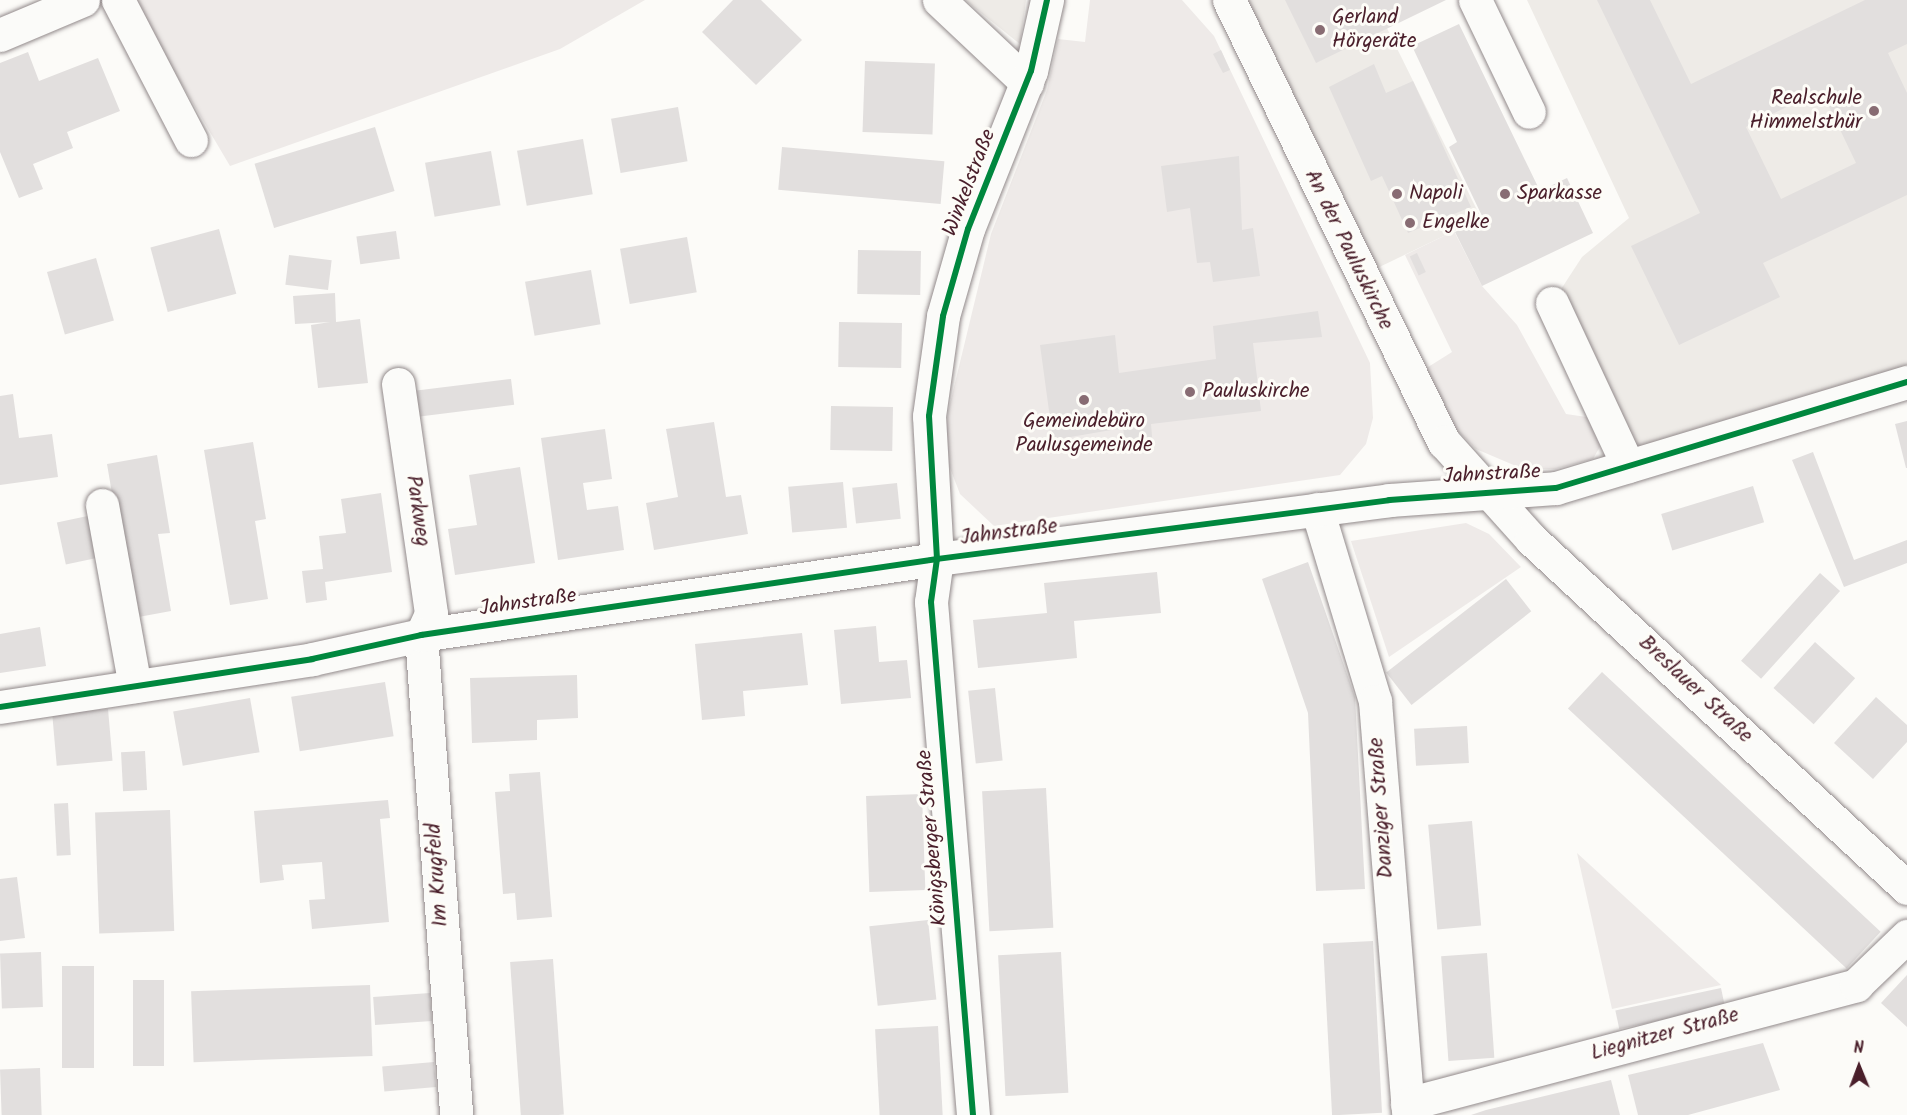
<!DOCTYPE html>
<html>
<head>
<meta charset="utf-8">
<style>
  body { margin:0 }
  #map { position:relative; width:1907px; height:1115px; overflow:hidden; background:#fcfbf8; font-family:Kalam,sans-serif }
  div>[style] { position:absolute }
  .built>* { inset:0; background:#eeebe7 }
  .green>* { inset:0; background:#eeeae8 }
  .building>* { inset:0; background:#e2dfde; transform-origin:0 0 }
  .roads { filter:drop-shadow(0 0 2px #928a8b) drop-shadow(0 0 2px #928a8b) }
  .minor>* { height:33px; margin:-16.5px; padding:0 16.5px; transform-origin:16.5px; border-radius:16.5px; background:#fbfbf9 }
  .cycleway>* { height:6px; margin:-3px; padding:0 3px; transform-origin:3px; border-radius:3px; background:#00873e }
  .dots>* { width:16px; height:16px; translate:-50% -50%; box-sizing:border-box; border:3px solid #fdfcf7; border-radius:50% }
  span { translate:-50% -50%; white-space:nowrap; text-align:center; line-height:1.15; -webkit-text-stroke:6px #fdfcf7; paint-order:stroke }
  .poi-label { font-size:21px; color:#4a1f2b }
  .left { translate:0 -50%; text-align:left }
  .right { translate:-100% -50%; text-align:right }
  .street-label { font-size:21px; color:#4a1f2b }
  .north { position:absolute; left:1829px; top:1037px; width:60px; height:60px; -webkit-text-stroke:4px #fdfcf7; paint-order:stroke; rotate:359deg; font-size:16px; font-weight:700; line-height:24px; text-align:center; color:#4a1f2b }
  .north::after { content:''; display:block; margin:auto; width:21px; height:27px; background:#4a1f2b; clip-path:polygon(50% 0,100% 100%,50% 72%,0 100%) }
</style>
</head>
<body>
<div id="map">
  <div class="built">
    <i style="clip-path:polygon(965px 0,1026px 0,1020px 44px)"></i>
    <i style="clip-path:polygon(1232px 0,1373px 0,1481px 218px,1367px 273px)"></i>
    <i style="clip-path:polygon(1527px 0,1907px 0,1907px 382px,1628px 466px,1552px 303px,1582px 257px,1629px 218px)"></i>
  </div>
  <div class="green">
    <i style="clip-path:polygon(132px 0,645px 0,560px 49px,230px 166px)"></i>
    <i style="clip-path:polygon(1090px 0,1182px 0,1214px 36px,1370px 363px,1373px 418px,1366px 444px,1340px 475px,994px 526px,960px 494px,945px 455px,948px 412px,991px 234px,1047px 90px,1058px 39px,1085px 42px)"></i>
    <i style="clip-path:polygon(1454px 231px,1482px 286px,1517px 325px,1566px 414px,1593px 418px,1602px 443px,1593px 459px,1555px 469px,1523px 469px,1476px 449px,1456px 429px,1425px 369px,1452px 352px,1405px 255px)"></i>
    <i style="clip-path:polygon(1466px 523px,1489px 534px,1521px 567px,1389px 657px,1351px 541px)"></i>
    <i style="clip-path:polygon(1577px 853px,1721px 985px,1612px 1009px)"></i>
  </div>
  <div class="building">
    <i style="clip-path:polygon(733px 0,761px 0,802px 40px,756px 85px,702px 32px)"></i>
    <i style="clip-path:polygon(1285px 0,1446px 0,1316px 63px)"></i>
    <i style="clip-path:polygon(evenodd,1597px 0,1650px 0,1691px 84px,1865px 0,1907px 0,1907px 44px,1888px 53px,1907px 93px,1907px 195px,1763px 263px,1780px 297px,1679px 345px,1631px 246px,1700px 213px,1597px 0,1821px 90px,1856px 163px,1781px 199px,1746px 127px,1821px 90px)"></i>
    <i style="clip-path:polygon(1459px 24px,1540px 191px,1567px 178px,1593px 233px,1482px 286px,1455px 232px,1483px 218px,1449px 147px,1457px 142px,1412px 46px)"></i>
    <i style="clip-path:polygon(1221px 50px,1230px 70px,1223px 73px,1213px 54px)"></i>
    <i style="clip-path:polygon(28px 52px,39px 81px,98px 58px,120px 111px,67px 132px,73px 148px,33px 164px,43px 189px,19px 198px,0 152px,0 63px)"></i>
    <i style="left:865px;top:61px;width:70px;height:71px;rotate:2deg"></i>
    <i style="clip-path:polygon(1374px 64px,1386px 93px,1413px 81px,1471px 207px,1408px 233px,1382px 176px,1371px 181px,1329px 87px)"></i>
    <i style="left:678px;top:107px;width:55px;height:68px;rotate:80deg"></i>
    <i style="left:375px;top:127px;width:67px;height:126px;rotate:73deg"></i>
    <i style="left:583px;top:139px;width:56px;height:67px;rotate:80deg"></i>
    <i style="left:782px;top:147px;width:163px;height:43px;rotate:5deg"></i>
    <i style="left:491px;top:151px;width:55px;height:67px;rotate:80deg"></i>
    <i style="clip-path:polygon(1239px 156px,1242px 230px,1253px 228px,1260px 276px,1213px 282px,1210px 262px,1197px 263px,1190px 208px,1167px 212px,1161px 166px)"></i>
    <i style="left:219px;top:229px;width:67px;height:71px;rotate:75deg"></i>
    <i style="left:396px;top:231px;width:28px;height:40px;rotate:82deg"></i>
    <i style="left:687px;top:237px;width:56px;height:68px;rotate:80deg"></i>
    <i style="left:858px;top:250px;width:63px;height:44px;rotate:1deg"></i>
    <i style="left:1417px;top:253px;width:21px;height:8px;rotate:65deg"></i>
    <i style="left:289px;top:255px;width:43px;height:30px;rotate:7deg"></i>
    <i style="left:96px;top:258px;width:65px;height:51px;rotate:74deg"></i>
    <i style="left:591px;top:270px;width:55px;height:67px;rotate:80deg"></i>
    <i style="clip-path:polygon(335px 293px,336px 322px,360px 319px,368px 383px,318px 388px,311px 325px,330px 322px,295px 324px,293px 296px)"></i>
    <i style="clip-path:polygon(1318px 311px,1322px 337px,1253px 343px,1261px 411px,1151px 424px,1153px 448px,1141px 451px,1127px 452px,1123px 428px,1053px 440px,1040px 345px,1115px 335px,1119px 373px,1216px 359px,1213px 326px)"></i>
    <i style="left:839px;top:322px;width:63px;height:45px;rotate:1deg"></i>
    <i style="left:511px;top:379px;width:26px;height:97px;rotate:83deg"></i>
    <i style="clip-path:polygon(13px 394px,19px 438px,52px 434px,58px 477px,0 485px,0 396px)"></i>
    <i style="left:831px;top:406px;width:62px;height:44px;rotate:1deg"></i>
    <i style="clip-path:polygon(1907px 421px,1907px 468px,1906px 468px,1895px 424px)"></i>
    <i style="clip-path:polygon(714px 422px,726px 497px,741px 495px,748px 534px,654px 550px,646px 503px,678px 497px,666px 429px)"></i>
    <i style="clip-path:polygon(605px 429px,612px 479px,583px 483px,587px 510px,618px 506px,624px 550px,558px 560px,541px 438px)"></i>
    <i style="clip-path:polygon(253px 442px,266px 519px,255px 521px,268px 599px,230px 605px,204px 450px)"></i>
    <i style="clip-path:polygon(1813px 452px,1854px 560px,1907px 540px,1907px 563px,1844px 587px,1792px 460px)"></i>
    <i style="clip-path:polygon(157px 455px,170px 533px,158px 534px,171px 611px,133px 618px,107px 464px)"></i>
    <i style="clip-path:polygon(520px 467px,535px 563px,455px 575px,448px 529px,477px 525px,469px 475px)"></i>
    <i style="left:843px;top:482px;width:46px;height:55px;rotate:85deg"></i>
    <i style="left:897px;top:483px;width:36px;height:45px;rotate:84deg"></i>
    <i style="left:1753px;top:486px;width:38px;height:96px;rotate:73deg"></i>
    <i style="clip-path:polygon(381px 493px,392px 572px,325px 582px,327px 600px,306px 603px,302px 571px,323px 569px,319px 536px,346px 533px,341px 499px)"></i>
    <i style="left:97px;top:514px;width:43px;height:41px;rotate:78deg"></i>
    <i style="clip-path:polygon(1308px 562px,1355px 697px,1365px 889px,1316px 891px,1308px 713px,1262px 579px)"></i>
    <i style="clip-path:polygon(1157px 572px,1161px 613px,1074px 621px,1077px 658px,978px 668px,973px 620px,1047px 613px,1044px 583px)"></i>
    <i style="left:1820px;top:573px;width:27px;height:118px;rotate:42deg"></i>
    <i style="left:1506px;top:579px;width:41px;height:152px;rotate:52deg"></i>
    <i style="clip-path:polygon(876px 626px,879px 662px,907px 660px,911px 698px,841px 704px,834px 630px)"></i>
    <i style="clip-path:polygon(40px 627px,46px 666px,0 673px,0 634px)"></i>
    <i style="clip-path:polygon(802px 633px,808px 685px,743px 691px,745px 716px,702px 720px,695px 644px)"></i>
    <i style="left:1815px;top:642px;width:54px;height:62px;rotate:42deg"></i>
    <i style="left:1602px;top:672px;width:381px;height:50px;rotate:43deg"></i>
    <i style="clip-path:polygon(577px 675px,578px 718px,537px 720px,537px 740px,472px 743px,470px 678px)"></i>
    <i style="left:385px;top:682px;width:55px;height:95px;rotate:81deg"></i>
    <i style="left:995px;top:688px;width:73px;height:27px;rotate:84deg"></i>
    <i style="clip-path:polygon(1876px 697px,1907px 725px,1907px 742px,1873px 779px,1834px 743px)"></i>
    <i style="left:250px;top:698px;width:55px;height:78px;rotate:80deg"></i>
    <i style="left:108px;top:709px;width:52px;height:56px;rotate:85deg"></i>
    <i style="left:1467px;top:726px;width:37px;height:53px;rotate:87deg"></i>
    <i style="left:145px;top:751px;width:39px;height:24px;rotate:87deg"></i>
    <i style="clip-path:polygon(540px 772px,552px 917px,517px 920px,515px 893px,503px 894px,495px 792px,510px 791px,509px 774px)"></i>
    <i style="left:1046px;top:788px;width:140px;height:64px;rotate:87deg"></i>
    <i style="left:922px;top:794px;width:96px;height:56px;rotate:88deg"></i>
    <i style="clip-path:polygon(388px 800px,390px 818px,380px 819px,389px 922px,312px 929px,309px 900px,325px 899px,322px 862px,282px 865px,284px 880px,260px 883px,254px 811px)"></i>
    <i style="left:68px;top:803px;width:52px;height:14px;rotate:87deg"></i>
    <i style="left:170px;top:810px;width:121px;height:75px;rotate:88deg"></i>
    <i style="left:1472px;top:821px;width:105px;height:44px;rotate:85deg"></i>
    <i style="clip-path:polygon(17px 877px,25px 938px,0 941px,0 879px)"></i>
    <i style="left:928px;top:920px;width:80px;height:59px;rotate:84deg"></i>
    <i style="left:1373px;top:941px;width:172px;height:50px;rotate:87deg"></i>
    <i style="left:41px;top:952px;width:55px;height:41px;rotate:88deg"></i>
    <i style="left:1061px;top:952px;width:141px;height:63px;rotate:87deg"></i>
    <i style="left:1487px;top:953px;width:105px;height:46px;rotate:86deg"></i>
    <i style="left:553px;top:959px;width:156px;height:43px;rotate:86deg"></i>
    <i style="left:62px;top:966px;width:32px;height:102px"></i>
    <i style="clip-path:polygon(1907px 975px,1907px 1027px,1881px 1003px)"></i>
    <i style="left:133px;top:980px;width:31px;height:86px"></i>
    <i style="left:370px;top:985px;width:71px;height:179px;rotate:88deg"></i>
    <i style="left:1721px;top:988px;width:19px;height:108px;rotate:78deg"></i>
    <i style="left:430px;top:993px;width:28px;height:57px;rotate:86deg"></i>
    <i style="left:938px;top:1026px;width:89px;height:63px;rotate:87deg"></i>
    <i style="clip-path:polygon(1763px 1043px,1780px 1090px,1688px 1115px,1638px 1115px,1628px 1075px)"></i>
    <i style="left:434px;top:1062px;width:25px;height:52px;rotate:85deg"></i>
    <i style="left:40px;top:1068px;width:47px;height:40px;rotate:88deg"></i>
    <i style="clip-path:polygon(1611px 1080px,1620px 1115px,1471px 1115px,1486px 1110px)"></i>
  </div>
  <div class="roads">
    <div class="minor">
      <i style="left:118px;top:0;width:158px;rotate:62.5deg"></i>
      <i style="left:939px;top:0;width:121px;rotate:43.3deg"></i>
      <i style="left:1229px;top:0;width:492px;rotate:64.1deg"></i>
      <i style="left:1444px;top:442px;width:130px;rotate:48.1deg"></i>
      <i style="left:1531px;top:539px;width:513px;rotate:42.87deg"></i>
      <i style="left:1475px;top:0;width:124px;rotate:64.3deg"></i>
      <i style="left:0;top:35px;width:90px;rotate:-22.9deg"></i>
      <i style="left:1552px;top:303px;width:180px;rotate:65deg"></i>
      <i style="left:398px;top:384px;width:232px;rotate:81.8deg"></i>
      <i style="left:431px;top:614px;width:23px;rotate:115deg"></i>
      <i style="left:421px;top:635px;width:481px;rotate:85.8deg"></i>
      <i style="left:102px;top:505px;width:184px;rotate:79.7deg"></i>
      <i style="left:1317px;top:509px;width:201px;rotate:73.2deg"></i>
      <i style="left:1375px;top:701px;width:415px;rotate:85.4deg"></i>
      <i style="left:0;top:707px;width:316px;rotate:-8.7deg"></i>
      <i style="left:312px;top:659px;width:112px;rotate:-12.4deg"></i>
      <i style="left:421px;top:635px;width:522px;rotate:-8.38deg"></i>
      <i style="left:937px;top:559px;width:456px;rotate:-7.4deg"></i>
      <i style="left:1389px;top:500px;width:167px;rotate:-4.1deg"></i>
      <i style="left:1556px;top:488px;width:367px;rotate:-16.8deg"></i>
      <i style="left:1407px;top:1104px;width:465px;rotate:-14.8deg"></i>
      <i style="left:1856px;top:985px;width:71px;rotate:-43.9deg"></i>
      <i style="left:973px;top:1115px;width:515px;rotate:-94.68deg"></i>
      <i style="left:931px;top:602px;width:43px;rotate:-82.1deg"></i>
      <i style="left:937px;top:559px;width:143px;rotate:-93.2deg"></i>
      <i style="left:929px;top:416px;width:101px;rotate:-82deg"></i>
      <i style="left:943px;top:316px;width:91px;rotate:-74deg"></i>
      <i style="left:968px;top:229px;width:170px;rotate:-68.3deg"></i>
      <i style="left:1031px;top:71px;width:73px;rotate:-77.3deg"></i>
    </div>
  </div>
  <div class="cycleway">
    <i style="left:0;top:707px;width:316px;rotate:-8.7deg"></i>
    <i style="left:312px;top:659px;width:112px;rotate:-12.4deg"></i>
    <i style="left:421px;top:635px;width:522px;rotate:-8.38deg"></i>
    <i style="left:937px;top:559px;width:456px;rotate:-7.4deg"></i>
    <i style="left:1389px;top:500px;width:167px;rotate:-4.1deg"></i>
    <i style="left:1556px;top:488px;width:367px;rotate:-16.8deg"></i>
    <i style="left:973px;top:1115px;width:515px;rotate:-94.68deg"></i>
    <i style="left:931px;top:602px;width:43px;rotate:-82.1deg"></i>
    <i style="left:937px;top:559px;width:143px;rotate:-93.2deg"></i>
    <i style="left:929px;top:416px;width:101px;rotate:-82deg"></i>
    <i style="left:943px;top:316px;width:91px;rotate:-74deg"></i>
    <i style="left:968px;top:229px;width:170px;rotate:-68.3deg"></i>
    <i style="left:1031px;top:71px;width:73px;rotate:-77.3deg"></i>
  </div>
  <div class="dots">
    <i style="left:1320px;top:30px;background:#886c73"></i>
    <i style="left:1874px;top:111px;background:#886c73"></i>
    <i style="left:1397px;top:194px;background:#886c73"></i>
    <i style="left:1505px;top:194px;background:#886c73"></i>
    <i style="left:1410px;top:223px;background:#886c73"></i>
    <i style="left:1190px;top:392px;background:#886c73"></i>
    <i style="left:1084px;top:400px;background:#886c73"></i>
  </div>
  <div class="poi-label">
    <span class="left" style="left:1332px;top:30px">Gerland<br>Hörgeräte</span>
    <span class="right" style="left:1862px;top:111px">Realschule<br>Himmelsthür</span>
    <span class="left" style="left:1409px;top:194px">Napoli</span>
    <span class="left" style="left:1517px;top:194px">Sparkasse</span>
    <span class="left" style="left:1422px;top:223px">Engelke</span>
    <span class="left" style="left:1202px;top:392px">Pauluskirche</span>
    <span style="left:1084px;top:434px">Gemeindebüro<br>Paulusgemeinde</span>
  </div>
  <div class="street-label">
    <span style="left:970px;top:183px;rotate:-69deg">Winkelstraße</span>
    <span style="left:1348px;top:250px;rotate:64deg">An der Pauluskirche</span>
    <span style="left:1492px;top:475px;rotate:-3deg">Jahnstraße</span>
    <span style="left:417px;top:511px;rotate:82deg">Parkweg</span>
    <span style="left:1009px;top:533px;rotate:-7deg">Jahnstraße</span>
    <span style="left:528px;top:603px;rotate:-8deg">Jahnstraße</span>
    <span style="left:1695px;top:690px;rotate:43deg">Breslauer Straße</span>
    <span style="left:1382px;top:808px;rotate:-94deg">Danziger Straße</span>
    <span style="left:933px;top:838px;rotate:-95deg">Königsberger Straße</span>
    <span style="left:438px;top:875px;rotate:-94deg">Im Krugfeld</span>
    <span style="left:1665px;top:1035px;rotate:-15deg">Liegnitzer Straße</span>
  </div>
  <div class="north">N</div>
</div>
</body>
</html>
